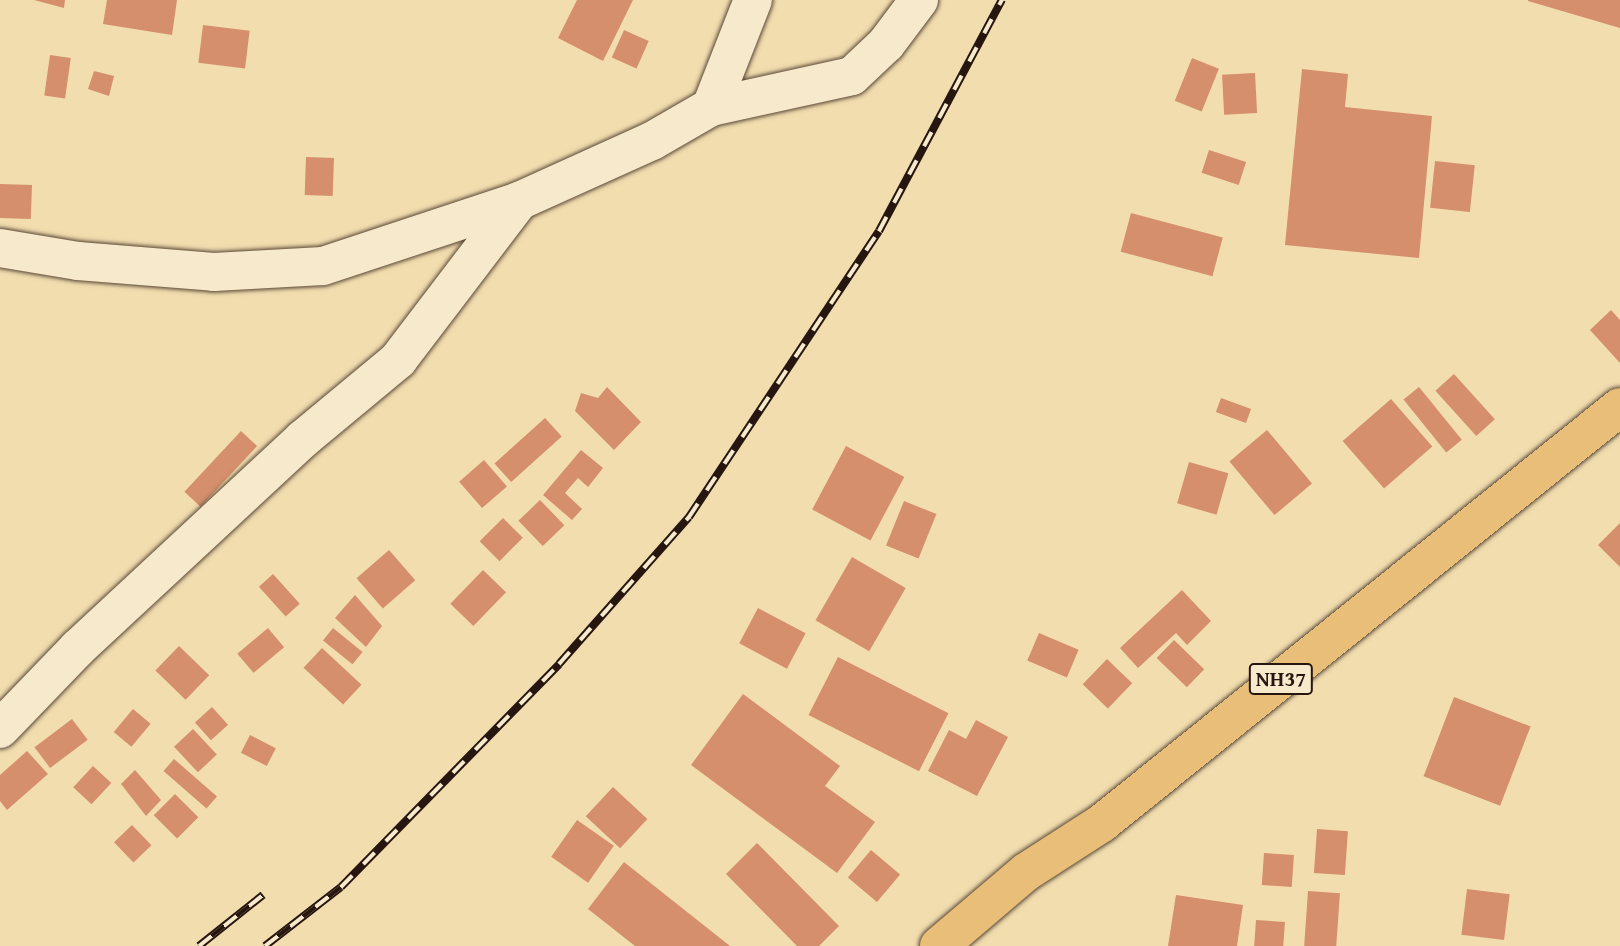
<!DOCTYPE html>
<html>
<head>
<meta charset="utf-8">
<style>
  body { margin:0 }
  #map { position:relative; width:1620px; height:946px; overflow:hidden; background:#f2ddaf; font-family:"Gentium Book Plus",serif }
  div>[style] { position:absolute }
  .building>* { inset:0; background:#d58f6c; transform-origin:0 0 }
  .roads { filter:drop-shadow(0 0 2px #594837) drop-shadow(0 0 2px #594837) }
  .minor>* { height:38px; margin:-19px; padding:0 19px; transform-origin:19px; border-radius:19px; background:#f7e9cb }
  .highway>* { height:38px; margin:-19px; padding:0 19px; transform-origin:19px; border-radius:19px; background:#e9be78 }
  .rail>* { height:8px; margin-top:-4px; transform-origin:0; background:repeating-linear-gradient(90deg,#f7e9cb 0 16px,#26160f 0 32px); box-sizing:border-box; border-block:2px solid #26160f }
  span { translate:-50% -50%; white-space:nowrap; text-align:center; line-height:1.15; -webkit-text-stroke:7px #f7e9cb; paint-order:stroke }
  .shield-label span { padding:2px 5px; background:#f7e9cb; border:2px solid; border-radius:5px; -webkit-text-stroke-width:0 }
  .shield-label { font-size:21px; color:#26160f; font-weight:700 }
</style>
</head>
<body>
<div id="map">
  <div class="building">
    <i style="clip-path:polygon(34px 0,65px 0,64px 8px)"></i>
    <i style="clip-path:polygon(107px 0,177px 0,172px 35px,103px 24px)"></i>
    <i style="clip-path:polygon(577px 0,633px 0,603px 61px,558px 38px)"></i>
    <i style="clip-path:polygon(1528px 0,1620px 0,1620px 28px,1528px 1px)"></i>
    <i style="left:203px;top:25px;width:47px;height:38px;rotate:7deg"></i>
    <i style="left:624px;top:30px;width:27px;height:30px;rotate:24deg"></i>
    <i style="left:50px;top:55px;width:21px;height:41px;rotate:8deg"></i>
    <i style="left:1192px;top:58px;width:29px;height:46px;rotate:22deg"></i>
    <i style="clip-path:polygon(1302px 69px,1348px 74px,1345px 107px,1432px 116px,1419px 258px,1285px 245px)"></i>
    <i style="clip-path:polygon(94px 71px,114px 76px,109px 96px,88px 89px)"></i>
    <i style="left:1255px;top:73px;width:40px;height:33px;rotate:87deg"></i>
    <i style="left:1209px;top:150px;width:39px;height:24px;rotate:18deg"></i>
    <i style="left:306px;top:157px;width:28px;height:38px;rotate:2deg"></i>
    <i style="left:1435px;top:161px;width:40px;height:47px;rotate:6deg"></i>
    <i style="left:0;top:184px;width:32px;height:34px;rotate:2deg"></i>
    <i style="left:1131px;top:213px;width:95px;height:40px;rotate:15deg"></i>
    <i style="clip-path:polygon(1611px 310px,1620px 320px,1620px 363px,1590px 330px)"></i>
    <i style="left:1454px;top:374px;width:61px;height:25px;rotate:48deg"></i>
    <i style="clip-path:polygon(607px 387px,641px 422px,614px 450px,575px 411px,581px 393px,598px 398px)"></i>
    <i style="left:1419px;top:387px;width:68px;height:20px;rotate:51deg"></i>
    <i style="left:1221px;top:398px;width:32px;height:15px;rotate:20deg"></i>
    <i style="left:1391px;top:399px;width:63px;height:64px;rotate:49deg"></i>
    <i style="left:545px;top:418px;width:25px;height:68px;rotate:48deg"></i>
    <i style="left:1267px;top:430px;width:70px;height:49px;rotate:50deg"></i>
    <i style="left:241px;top:431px;width:22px;height:83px;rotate:43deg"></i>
    <i style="left:846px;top:446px;width:66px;height:72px;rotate:28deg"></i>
    <i style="clip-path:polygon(581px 450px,603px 468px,588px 487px,578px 478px,565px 493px,582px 509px,572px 520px,543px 495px)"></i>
    <i style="left:484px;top:460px;width:35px;height:33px;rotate:49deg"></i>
    <i style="left:1189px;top:462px;width:41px;height:43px;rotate:16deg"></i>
    <i style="left:540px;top:500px;width:35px;height:30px;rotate:46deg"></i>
    <i style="left:904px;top:501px;width:35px;height:48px;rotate:22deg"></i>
    <i style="left:503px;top:518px;width:28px;height:33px;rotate:45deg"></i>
    <i style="clip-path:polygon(1620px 523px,1620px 567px,1598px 545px)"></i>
    <i style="left:389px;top:550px;width:40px;height:43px;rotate:49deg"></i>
    <i style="left:852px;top:557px;width:62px;height:73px;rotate:30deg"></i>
    <i style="left:483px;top:570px;width:32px;height:47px;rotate:44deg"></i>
    <i style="left:273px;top:574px;width:40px;height:19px;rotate:48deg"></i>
    <i style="clip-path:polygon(1182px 590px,1211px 621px,1187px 645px,1176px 633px,1138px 668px,1120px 648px)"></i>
    <i style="clip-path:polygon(355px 595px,382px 626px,366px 647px,335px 618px)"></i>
    <i style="left:758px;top:608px;width:54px;height:40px;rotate:28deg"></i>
    <i style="left:268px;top:628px;width:25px;height:40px;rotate:50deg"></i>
    <i style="left:333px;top:628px;width:38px;height:16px;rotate:39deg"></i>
    <i style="left:1039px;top:633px;width:43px;height:30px;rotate:23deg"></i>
    <i style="left:1174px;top:640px;width:42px;height:25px;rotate:44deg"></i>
    <i style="left:179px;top:646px;width:42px;height:34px;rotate:44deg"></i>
    <i style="left:322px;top:648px;width:54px;height:27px;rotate:43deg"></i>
    <i style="left:838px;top:657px;width:124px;height:65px;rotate:27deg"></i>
    <i style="left:1107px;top:659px;width:35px;height:35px;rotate:44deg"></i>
    <i style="clip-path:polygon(743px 694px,840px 766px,825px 786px,875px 822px,837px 873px,691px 765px)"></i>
    <i style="left:1454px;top:697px;width:82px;height:85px;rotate:21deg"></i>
    <i style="left:212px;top:707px;width:24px;height:23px;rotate:48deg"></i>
    <i style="left:133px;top:709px;width:23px;height:30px;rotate:40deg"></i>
    <i style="left:72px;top:719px;width:26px;height:47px;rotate:53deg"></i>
    <i style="clip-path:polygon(976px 720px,1008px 737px,977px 796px,928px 771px,949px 730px,966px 739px)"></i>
    <i style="left:193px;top:729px;width:35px;height:26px;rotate:47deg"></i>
    <i style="left:250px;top:735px;width:29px;height:20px;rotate:27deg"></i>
    <i style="clip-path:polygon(27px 751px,48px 774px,7px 810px,0 801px,0 775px)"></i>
    <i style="left:174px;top:759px;width:57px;height:16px;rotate:41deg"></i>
    <i style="left:93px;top:766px;width:25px;height:29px;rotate:43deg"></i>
    <i style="clip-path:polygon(135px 770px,161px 800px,146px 816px,121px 784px)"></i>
    <i style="left:613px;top:787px;width:47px;height:40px;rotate:43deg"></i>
    <i style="left:175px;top:794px;width:33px;height:30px;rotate:45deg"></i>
    <i style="left:577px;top:820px;width:45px;height:45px;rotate:35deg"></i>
    <i style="left:132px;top:825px;width:28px;height:25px;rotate:46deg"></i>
    <i style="left:1317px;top:829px;width:31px;height:44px;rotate:4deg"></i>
    <i style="clip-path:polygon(757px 843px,839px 926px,819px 946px,797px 946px,726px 874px)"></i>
    <i style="left:871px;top:850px;width:38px;height:36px;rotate:40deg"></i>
    <i style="left:1264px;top:853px;width:30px;height:32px;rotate:4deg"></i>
    <i style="clip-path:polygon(624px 862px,730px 946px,635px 946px,588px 909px)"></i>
    <i style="left:1467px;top:889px;width:43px;height:46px;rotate:7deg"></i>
    <i style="left:1308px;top:891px;width:32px;height:55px;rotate:4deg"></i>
    <i style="clip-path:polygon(1176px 895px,1243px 905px,1237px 946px,1168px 946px)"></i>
    <i style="left:1256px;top:920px;width:29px;height:26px;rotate:4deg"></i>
  </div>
  <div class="roads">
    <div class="minor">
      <i style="left:711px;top:107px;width:115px;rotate:-68.6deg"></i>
      <i style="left:0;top:248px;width:79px;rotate:9.5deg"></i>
      <i style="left:78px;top:261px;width:136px;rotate:4.6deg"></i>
      <i style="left:214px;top:272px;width:109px;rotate:-3.2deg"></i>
      <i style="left:323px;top:266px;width:206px;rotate:-18.3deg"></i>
      <i style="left:519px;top:201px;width:146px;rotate:-24.3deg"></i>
      <i style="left:652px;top:141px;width:68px;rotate:-30deg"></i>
      <i style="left:711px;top:107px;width:144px;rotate:-12.4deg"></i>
      <i style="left:852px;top:76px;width:47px;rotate:-43.3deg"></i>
      <i style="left:886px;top:44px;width:55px;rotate:-53.1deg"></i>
      <i style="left:0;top:729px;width:112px;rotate:-46.1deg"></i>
      <i style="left:78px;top:648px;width:307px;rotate:-42.9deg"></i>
      <i style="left:303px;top:439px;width:124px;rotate:-39.7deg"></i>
      <i style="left:398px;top:360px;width:200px;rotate:-52.7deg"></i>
    </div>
    <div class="highway">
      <i style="left:939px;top:946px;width:114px;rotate:-40.4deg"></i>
      <i style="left:1026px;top:872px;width:90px;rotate:-32.8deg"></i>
      <i style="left:1102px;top:823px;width:664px;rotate:-38.77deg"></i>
    </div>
  </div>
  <div class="rail">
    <i style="left:199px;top:946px;width:82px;rotate:-38.6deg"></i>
    <i style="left:265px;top:946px;width:96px;rotate:-37.8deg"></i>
    <i style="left:341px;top:887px;width:312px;rotate:-45.6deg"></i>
    <i style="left:559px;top:664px;width:196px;rotate:-48.5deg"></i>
    <i style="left:689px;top:517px;width:343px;rotate:-56.4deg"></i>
    <i style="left:879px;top:231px;width:262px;rotate:-62deg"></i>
  </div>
  <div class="shield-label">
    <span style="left:1281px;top:679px">NH37</span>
  </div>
</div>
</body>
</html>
